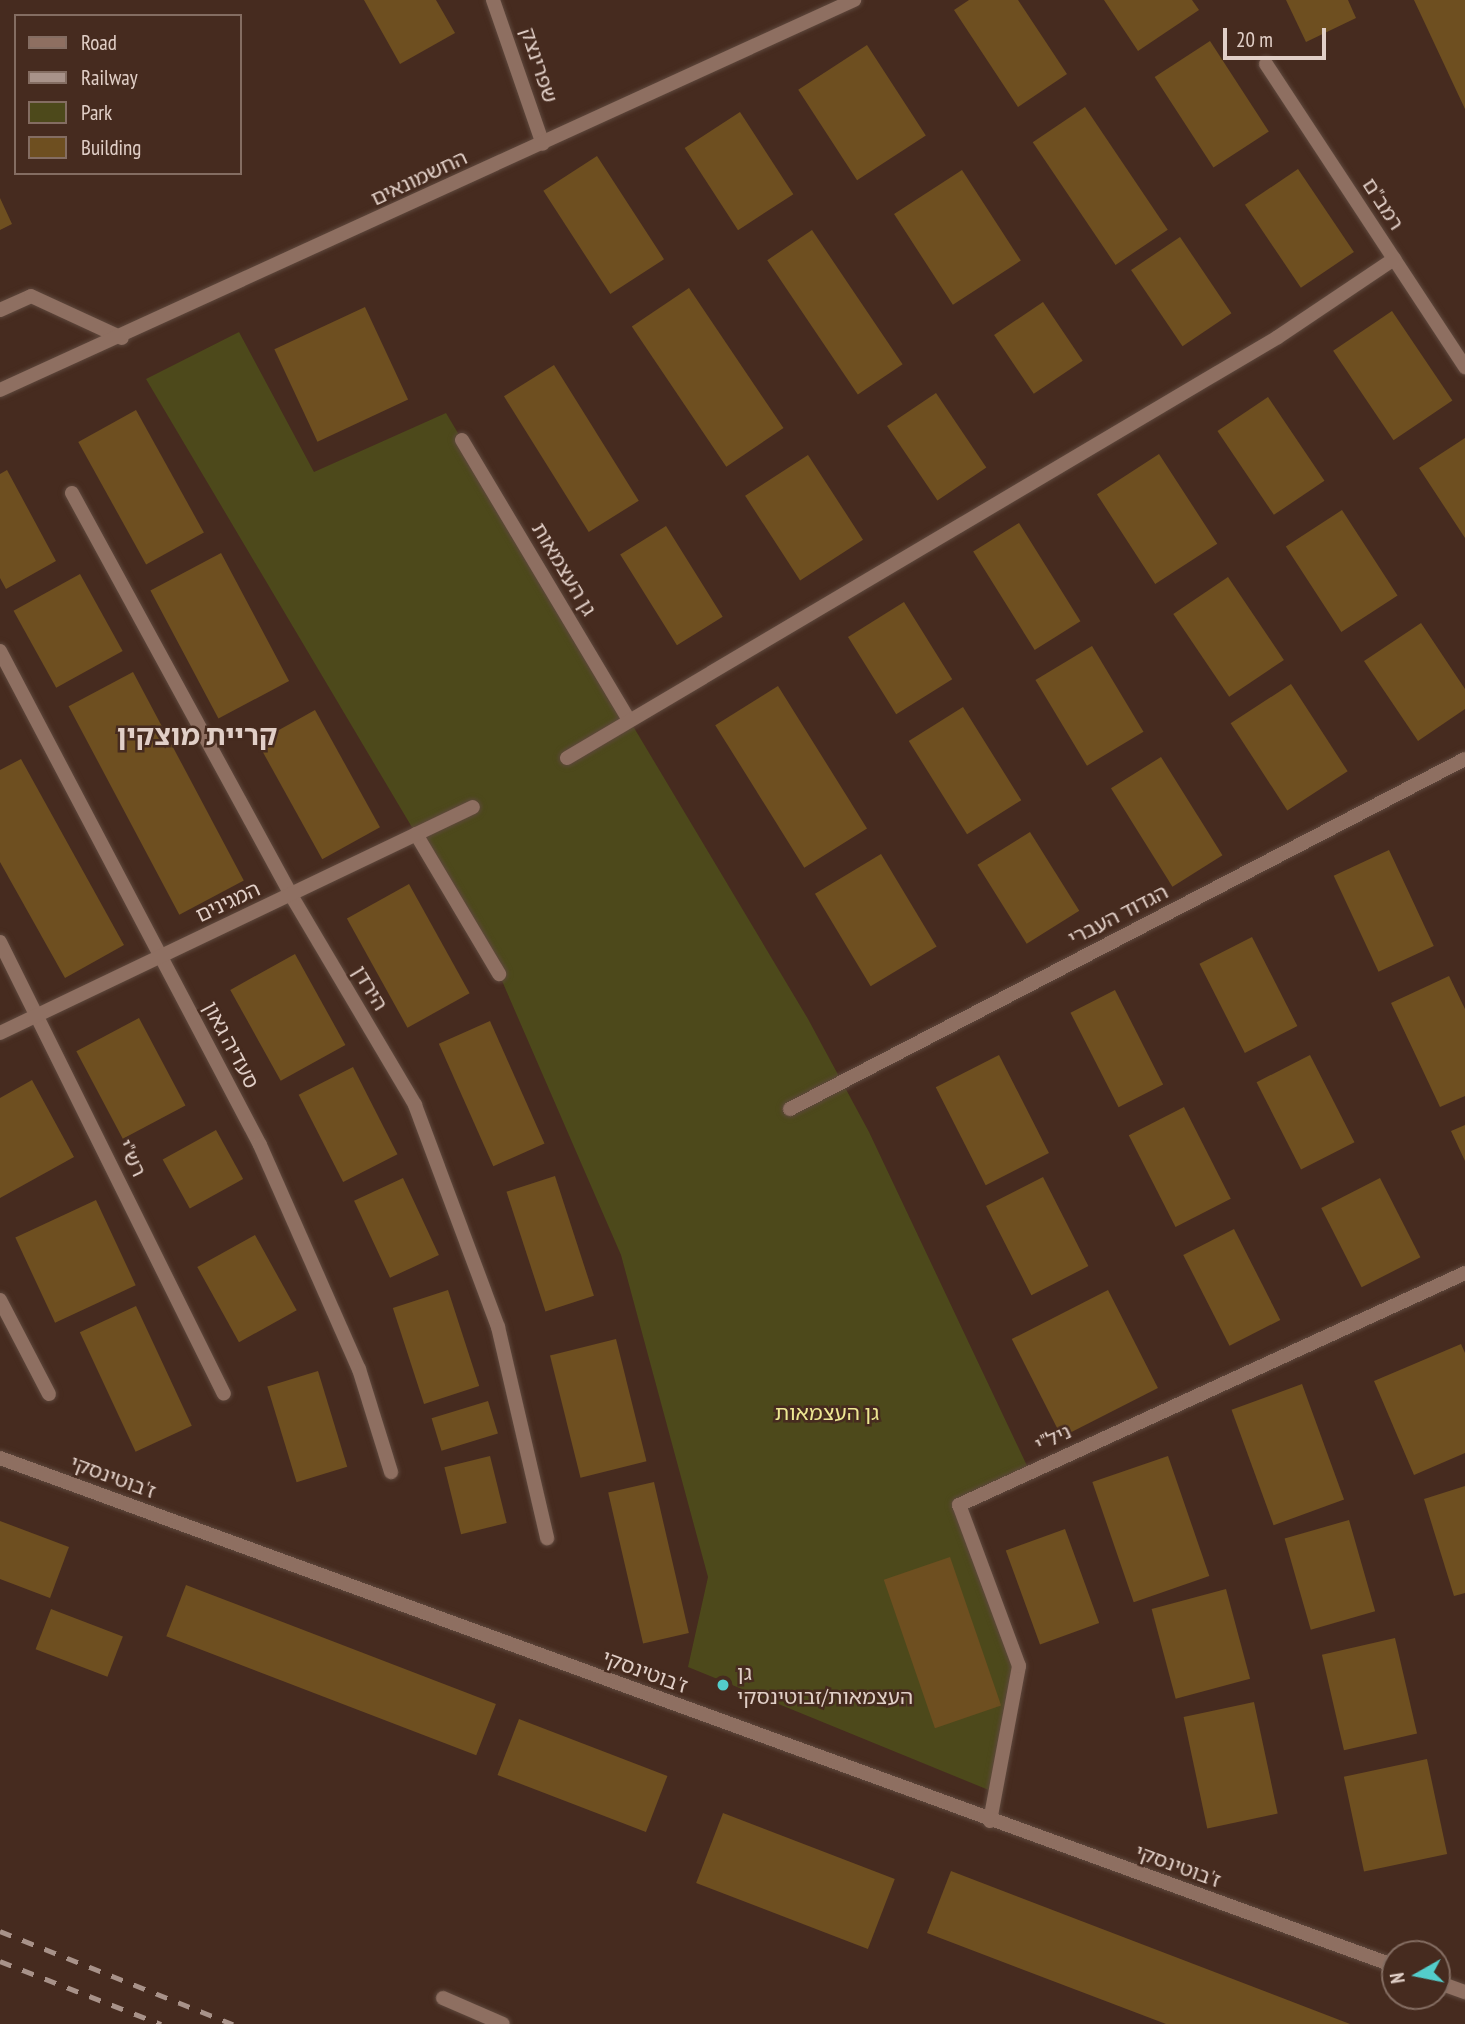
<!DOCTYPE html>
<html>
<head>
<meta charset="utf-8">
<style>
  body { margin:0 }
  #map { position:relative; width:1465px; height:2024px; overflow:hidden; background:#462b1f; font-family:"PT Sans Narrow","Noto Sans Hebrew",sans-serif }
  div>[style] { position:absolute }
  .green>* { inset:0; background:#4d491b }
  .building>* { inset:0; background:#6e4f20; transform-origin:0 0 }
  .roads { filter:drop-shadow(0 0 2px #5e483d) drop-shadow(0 0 2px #5e483d) }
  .service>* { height:14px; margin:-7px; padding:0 7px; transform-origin:7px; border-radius:7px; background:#8e6f61 }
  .minor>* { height:14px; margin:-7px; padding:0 7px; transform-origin:7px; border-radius:7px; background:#8e6f61 }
  .tertiary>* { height:14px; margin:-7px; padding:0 7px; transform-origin:7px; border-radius:7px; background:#8e6f61 }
  .rail>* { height:5px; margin-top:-2.5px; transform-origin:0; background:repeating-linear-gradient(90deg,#a89289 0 12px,transparent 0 24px) }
  .dots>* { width:19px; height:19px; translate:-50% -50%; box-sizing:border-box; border:4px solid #462b1f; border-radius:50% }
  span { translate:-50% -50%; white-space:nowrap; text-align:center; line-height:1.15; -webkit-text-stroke:5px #462b1f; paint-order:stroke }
  .street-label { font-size:21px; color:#e1cfc7 }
  .park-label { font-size:21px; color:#ede793 }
  .poi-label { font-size:21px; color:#e1cfc7 }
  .left { translate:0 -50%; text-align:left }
  .district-label { font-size:28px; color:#e1cfc7; font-weight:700 }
  .legend { position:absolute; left:14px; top:14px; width:228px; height:161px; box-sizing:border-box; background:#462b1f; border:2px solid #846d62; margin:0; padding:9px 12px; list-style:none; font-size:21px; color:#e1cfc7 }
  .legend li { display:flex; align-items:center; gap:14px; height:35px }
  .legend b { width:35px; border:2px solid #846d62 }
  .north { position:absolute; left:1381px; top:1940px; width:70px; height:70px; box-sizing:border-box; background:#462b1f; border:2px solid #846d62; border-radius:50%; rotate:261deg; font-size:19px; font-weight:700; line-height:28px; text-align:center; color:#e1cfc7 }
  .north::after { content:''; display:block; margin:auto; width:24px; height:32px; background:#53cdcb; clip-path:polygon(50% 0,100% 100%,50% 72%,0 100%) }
  .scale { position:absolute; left:1223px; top:28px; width:103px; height:32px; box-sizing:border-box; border:4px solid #e1cfc7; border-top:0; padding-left:9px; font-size:21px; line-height:24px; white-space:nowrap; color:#e1cfc7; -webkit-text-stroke:5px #462b1f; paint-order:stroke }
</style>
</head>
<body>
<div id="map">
  <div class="green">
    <i style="clip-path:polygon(239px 332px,314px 472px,446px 413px,808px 1019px,869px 1132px,1030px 1472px,959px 1505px,1019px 1666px,996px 1793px,688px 1667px,708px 1577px,621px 1255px,499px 974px,146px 379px)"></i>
  </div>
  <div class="building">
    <i style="clip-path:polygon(364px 0,436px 0,455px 33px,400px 64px)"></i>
    <i style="clip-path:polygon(969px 0,1018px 0,1067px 74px,1018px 107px,954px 10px)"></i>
    <i style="clip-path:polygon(1104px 0,1192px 0,1199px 10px,1138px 51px)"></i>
    <i style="clip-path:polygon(1286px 0,1348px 0,1356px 18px,1306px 42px)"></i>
    <i style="clip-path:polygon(1414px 0,1465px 0,1465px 109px)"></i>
    <i style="left:1210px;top:41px;width:108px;height:66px;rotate:57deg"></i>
    <i style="left:867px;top:45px;width:108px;height:82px;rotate:57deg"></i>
    <i style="left:1085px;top:107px;width:148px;height:63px;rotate:56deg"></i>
    <i style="left:740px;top:112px;width:98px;height:66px;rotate:57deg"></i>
    <i style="left:597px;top:156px;width:123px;height:64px;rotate:57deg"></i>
    <i style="left:1298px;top:169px;width:100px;height:64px;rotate:56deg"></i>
    <i style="left:962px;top:170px;width:108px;height:81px;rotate:57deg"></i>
    <i style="clip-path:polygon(0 198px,12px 224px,0 230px)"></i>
    <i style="left:812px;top:230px;width:162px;height:54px;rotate:56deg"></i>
    <i style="left:1180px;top:237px;width:92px;height:59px;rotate:56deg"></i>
    <i style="left:689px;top:288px;width:169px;height:69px;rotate:56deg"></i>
    <i style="left:1043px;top:302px;width:71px;height:59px;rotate:56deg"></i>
    <i style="left:365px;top:307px;width:102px;height:100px;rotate:65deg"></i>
    <i style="left:1392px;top:311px;width:108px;height:71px;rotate:56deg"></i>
    <i style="left:554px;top:365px;width:160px;height:59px;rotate:58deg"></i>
    <i style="left:936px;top:393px;width:90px;height:59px;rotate:56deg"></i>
    <i style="left:1268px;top:397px;width:101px;height:61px;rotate:56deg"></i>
    <i style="left:136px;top:410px;width:140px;height:66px;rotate:61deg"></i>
    <i style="clip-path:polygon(1465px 438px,1465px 538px,1419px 468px)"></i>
    <i style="left:1159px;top:454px;width:107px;height:74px;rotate:57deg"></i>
    <i style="left:808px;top:455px;width:101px;height:75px;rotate:57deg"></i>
    <i style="clip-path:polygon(7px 470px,56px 561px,6px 589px,0 578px,0 474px)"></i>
    <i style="left:1342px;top:510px;width:102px;height:67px;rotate:57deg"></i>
    <i style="left:1019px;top:523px;width:116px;height:54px;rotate:58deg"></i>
    <i style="left:666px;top:526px;width:107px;height:54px;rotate:58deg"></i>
    <i style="left:221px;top:553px;width:145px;height:80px;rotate:62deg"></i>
    <i style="left:80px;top:574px;width:88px;height:76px;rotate:61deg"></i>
    <i style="left:1228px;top:577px;width:100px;height:66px;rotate:56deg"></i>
    <i style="left:904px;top:602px;width:91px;height:66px;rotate:58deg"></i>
    <i style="clip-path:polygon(1421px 623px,1465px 689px,1465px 709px,1418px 741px,1364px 661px)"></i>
    <i style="left:1092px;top:646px;width:100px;height:66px;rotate:59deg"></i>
    <i style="left:133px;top:672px;width:236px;height:73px;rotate:62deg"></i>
    <i style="left:1291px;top:684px;width:104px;height:72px;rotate:57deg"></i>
    <i style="left:778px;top:686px;width:168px;height:74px;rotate:58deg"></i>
    <i style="left:963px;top:707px;width:110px;height:64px;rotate:58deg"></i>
    <i style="left:315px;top:710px;width:134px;height:66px;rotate:61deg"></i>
    <i style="left:1161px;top:757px;width:116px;height:59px;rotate:58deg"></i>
    <i style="clip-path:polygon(21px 759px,124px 945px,65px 978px,0 862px,0 770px)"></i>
    <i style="left:1030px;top:832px;width:93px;height:62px;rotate:58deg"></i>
    <i style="left:1389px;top:850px;width:106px;height:61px;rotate:65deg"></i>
    <i style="left:881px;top:854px;width:108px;height:77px;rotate:59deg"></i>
    <i style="left:409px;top:884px;width:125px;height:71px;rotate:61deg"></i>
    <i style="left:1252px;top:937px;width:100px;height:59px;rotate:63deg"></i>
    <i style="left:295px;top:954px;width:104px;height:74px;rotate:61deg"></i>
    <i style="clip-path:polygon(1449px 976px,1465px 1009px,1465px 1096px,1440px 1107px,1391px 1003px)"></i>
    <i style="left:1115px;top:990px;width:106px;height:50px;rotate:63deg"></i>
    <i style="left:139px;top:1018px;width:99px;height:71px;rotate:62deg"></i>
    <i style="left:490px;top:1021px;width:134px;height:56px;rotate:66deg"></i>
    <i style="left:999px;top:1055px;width:110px;height:71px;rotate:63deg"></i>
    <i style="left:1310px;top:1055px;width:98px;height:60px;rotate:63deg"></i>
    <i style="left:353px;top:1067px;width:98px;height:61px;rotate:63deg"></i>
    <i style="clip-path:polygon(32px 1080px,74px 1157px,0 1198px,0 1098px)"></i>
    <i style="left:1184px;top:1107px;width:103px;height:62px;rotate:63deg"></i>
    <i style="clip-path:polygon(1465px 1125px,1465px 1161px,1451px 1131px)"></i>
    <i style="left:216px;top:1130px;width:56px;height:61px;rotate:61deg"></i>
    <i style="left:555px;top:1176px;width:126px;height:51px;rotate:72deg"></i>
    <i style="left:1043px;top:1177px;width:100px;height:64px;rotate:63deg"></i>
    <i style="left:403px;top:1178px;width:85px;height:54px;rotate:65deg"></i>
    <i style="left:1380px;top:1178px;width:89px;height:66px;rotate:63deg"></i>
    <i style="left:96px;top:1200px;width:94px;height:89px;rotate:65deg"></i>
    <i style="left:1234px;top:1229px;width:102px;height:57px;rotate:63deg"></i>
    <i style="left:255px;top:1235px;width:86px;height:66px;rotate:61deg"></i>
    <i style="left:448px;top:1290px;width:101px;height:58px;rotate:72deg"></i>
    <i style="left:1108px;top:1290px;width:110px;height:108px;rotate:63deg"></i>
    <i style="left:136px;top:1306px;width:132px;height:62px;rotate:65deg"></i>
    <i style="left:616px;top:1339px;width:126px;height:68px;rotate:76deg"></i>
    <i style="clip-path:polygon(1461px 1344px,1465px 1353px,1465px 1453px,1414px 1475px,1374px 1381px)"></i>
    <i style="left:318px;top:1371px;width:100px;height:53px;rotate:73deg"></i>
    <i style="left:1302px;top:1384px;width:123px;height:75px;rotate:70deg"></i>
    <i style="left:488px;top:1401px;width:34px;height:59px;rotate:73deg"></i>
    <i style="left:490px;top:1456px;width:69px;height:47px;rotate:76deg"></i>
    <i style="left:1168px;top:1456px;width:127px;height:80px;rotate:71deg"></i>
    <i style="left:654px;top:1482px;width:155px;height:47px;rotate:77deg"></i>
    <i style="clip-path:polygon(1465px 1486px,1465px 1593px,1454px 1596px,1424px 1499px)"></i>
    <i style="left:1349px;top:1520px;width:95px;height:67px;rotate:74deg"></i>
    <i style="clip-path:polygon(0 1521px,69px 1547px,50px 1598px,0 1579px)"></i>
    <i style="left:1065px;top:1529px;width:100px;height:63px;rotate:70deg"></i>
    <i style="left:950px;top:1557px;width:157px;height:70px;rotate:71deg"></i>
    <i style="left:186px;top:1585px;width:332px;height:55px;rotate:21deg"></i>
    <i style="left:1226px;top:1589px;width:93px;height:77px;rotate:75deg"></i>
    <i style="left:51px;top:1609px;width:77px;height:43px;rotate:21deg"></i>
    <i style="left:1395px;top:1638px;width:98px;height:75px;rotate:77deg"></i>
    <i style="left:1254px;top:1702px;width:114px;height:72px;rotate:78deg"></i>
    <i style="left:519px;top:1719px;width:159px;height:60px;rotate:21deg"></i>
    <i style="left:1427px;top:1759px;width:97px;height:85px;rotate:78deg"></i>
    <i style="left:723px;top:1813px;width:184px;height:75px;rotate:21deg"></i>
    <i style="clip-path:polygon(951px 1871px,1350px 2024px,1166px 2024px,927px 1933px)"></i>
  </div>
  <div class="roads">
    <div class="service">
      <i style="left:1266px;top:64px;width:363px;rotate:56.7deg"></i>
      <i style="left:0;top:310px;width:34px;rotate:-24deg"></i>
      <i style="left:31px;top:296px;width:100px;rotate:24.8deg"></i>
      <i style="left:462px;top:440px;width:326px;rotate:59.2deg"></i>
      <i style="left:72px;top:493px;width:458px;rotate:61.4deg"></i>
      <i style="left:291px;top:895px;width:244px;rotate:59.4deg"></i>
      <i style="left:415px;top:1105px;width:237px;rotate:69.5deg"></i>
      <i style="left:498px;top:1327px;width:217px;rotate:76.9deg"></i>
      <i style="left:0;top:651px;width:558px;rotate:62.24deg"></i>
      <i style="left:260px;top:1145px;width:245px;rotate:66.2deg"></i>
      <i style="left:359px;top:1369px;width:108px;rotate:72.7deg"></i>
      <i style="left:567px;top:758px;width:826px;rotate:-30.63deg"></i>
      <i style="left:1278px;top:337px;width:140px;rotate:-33.9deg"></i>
      <i style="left:416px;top:834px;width:163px;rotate:59.3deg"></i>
      <i style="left:0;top:942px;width:504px;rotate:63.64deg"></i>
      <i style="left:0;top:1033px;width:524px;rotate:-25.54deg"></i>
      <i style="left:0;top:1300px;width:106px;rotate:62.5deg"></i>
    </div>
    <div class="minor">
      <i style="left:493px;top:0;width:152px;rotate:70.9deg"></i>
      <i style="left:790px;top:1109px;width:760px;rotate:-27.41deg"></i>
      <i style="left:990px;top:1821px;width:158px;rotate:-79.4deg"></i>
      <i style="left:1019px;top:1666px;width:172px;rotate:-110.4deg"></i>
      <i style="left:959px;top:1505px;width:557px;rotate:-24.63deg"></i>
      <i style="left:443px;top:1998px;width:65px;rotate:23.4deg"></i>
    </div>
    <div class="tertiary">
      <i style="left:0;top:390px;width:939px;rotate:-24.54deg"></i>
      <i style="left:0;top:1458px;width:1485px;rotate:20.01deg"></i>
      <i style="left:1437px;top:1982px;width:30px;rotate:20deg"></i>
    </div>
  </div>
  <div class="rail">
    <i style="left:0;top:1931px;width:251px;rotate:21.8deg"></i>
    <i style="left:0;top:1961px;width:173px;rotate:21.4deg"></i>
  </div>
  <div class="dots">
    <i style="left:723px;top:1685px;background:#53cdcb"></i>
  </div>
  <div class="street-label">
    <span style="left:539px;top:65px;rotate:72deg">שפרינצק</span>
    <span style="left:419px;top:178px;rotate:-25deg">החשמונאים</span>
    <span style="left:1383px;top:204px;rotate:57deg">רמב"ם</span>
    <span style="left:564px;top:569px;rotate:59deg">גן העצמאות</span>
    <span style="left:228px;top:902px;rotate:-25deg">המגינים</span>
    <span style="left:1118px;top:915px;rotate:-27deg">הגדוד העברי</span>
    <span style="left:370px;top:988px;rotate:59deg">הירדן</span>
    <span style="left:231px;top:1045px;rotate:62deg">סעדיה גאון</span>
    <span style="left:132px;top:1158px;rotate:64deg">רש"י</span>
    <span style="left:1053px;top:1438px;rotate:-25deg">ניל"י</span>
    <span style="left:113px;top:1477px;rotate:20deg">ז'בוטינסקי</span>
    <span style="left:645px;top:1672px;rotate:20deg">ז'בוטינסקי</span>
    <span style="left:1178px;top:1866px;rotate:20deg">ז'בוטינסקי</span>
  </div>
  <div class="park-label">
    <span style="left:827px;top:1413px">גן העצמאות</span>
  </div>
  <div class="poi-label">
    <span class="left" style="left:737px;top:1685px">גן<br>העצמאות/זבוטינסקי</span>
  </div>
  <div class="district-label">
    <span style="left:197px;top:735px">קריית מוצקין</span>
  </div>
  <ul class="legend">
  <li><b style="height:9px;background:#8e6f61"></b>Road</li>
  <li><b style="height:9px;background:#a89289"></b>Railway</li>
  <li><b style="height:19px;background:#4d491b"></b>Park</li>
  <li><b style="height:19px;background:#6e4f20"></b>Building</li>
  </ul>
  <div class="north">N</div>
  <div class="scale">20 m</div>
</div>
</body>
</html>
